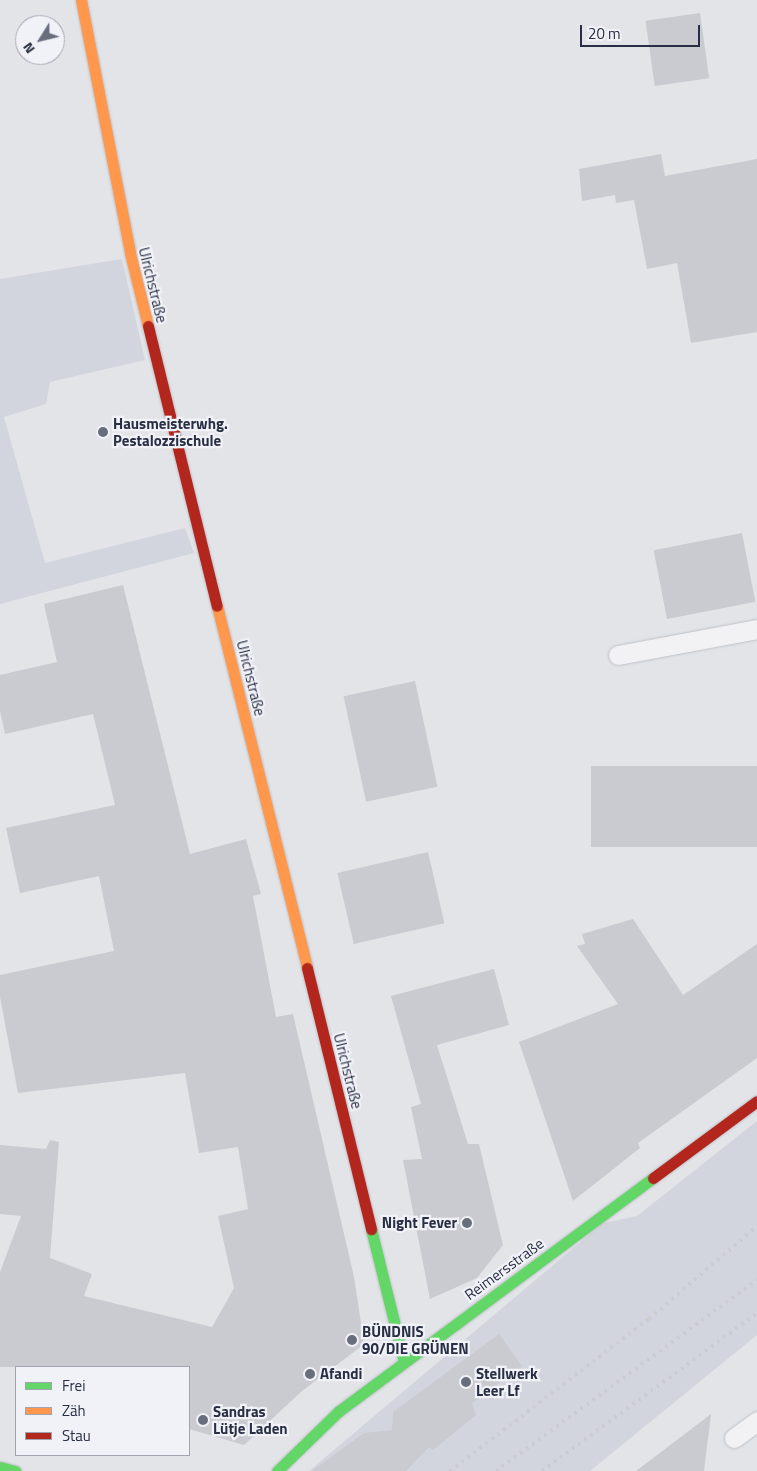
<!DOCTYPE html>
<html>
<head>
<meta charset="utf-8">
<style>
  body { margin:0 }
  #map { position:relative; width:757px; height:1471px; overflow:hidden; background:#e2e4e8; font-family:"Titillium Web",sans-serif }
  div>[style] { position:absolute }
  .built>* { inset:0; background:#d2d5dd }
  .building>* { inset:0; background:#c9cbd0; transform-origin:0 0 }
  .roads { filter:drop-shadow(0 0 1px #bfc1c6) drop-shadow(0 0 1px #bfc1c6) }
  .lane>* { height:19px; margin:-9.5px; padding:0 9.5px; transform-origin:9.5px; border-radius:9.5px; background:#f2f2f4 }
  .fast>* { height:11px; margin:-5.5px; padding:0 5.5px; transform-origin:5.5px; border-radius:5.5px; background:#63d668 }
  .slow>* { height:11px; margin:-5.5px; padding:0 5.5px; transform-origin:5.5px; border-radius:5.5px; background:#ff974d }
  .jam>* { height:11px; margin:-5.5px; padding:0 5.5px; transform-origin:5.5px; border-radius:5.5px; background:#b3261e }
  .rail>* { height:4px; margin-top:-2px; transform-origin:0; background:repeating-linear-gradient(90deg,#cbcccf 0 2.5px,transparent 0 7.5px) }
  .dots>* { width:14px; height:14px; translate:-50% -50%; box-sizing:border-box; border:2px solid #f0f2f7; border-radius:50% }
  span { translate:-50% -50%; white-space:nowrap; text-align:center; line-height:1.15; -webkit-text-stroke:4.5px #f0f2f7; paint-order:stroke }
  .street-label { font-size:15px; color:#282e43 }
  .poi-label { font-size:15px; color:#282e43; font-weight:700 }
  .left { translate:0 -50%; text-align:left }
  .right { translate:-100% -50%; text-align:right }
  .legend { position:absolute; left:15px; top:1366px; width:175px; height:90px; box-sizing:border-box; background:#f0f2f7; border:1px solid #a0a4af; margin:0; padding:6px 9px; list-style:none; font-size:15px; color:#282e43 }
  .legend li { display:flex; align-items:center; gap:10px; height:25px }
  .legend b { width:25px; border:1px solid #a0a4af }
  .north { position:absolute; left:15px; top:15px; width:50px; height:50px; box-sizing:border-box; background:#f0f2f7; border:1px solid #a0a4af; border-radius:50%; rotate:234deg; font-size:14px; font-weight:700; line-height:20px; text-align:center; color:#282e43 }
  .north::after { content:''; display:block; margin:auto; width:18px; height:22px; background:#696e7d; clip-path:polygon(50% 0,100% 100%,50% 72%,0 100%) }
  .scale { position:absolute; left:580px; top:25px; width:120px; height:22px; box-sizing:border-box; border:2px solid #282e43; border-top:0; padding-left:6px; font-size:15px; line-height:18px; white-space:nowrap; color:#282e43; -webkit-text-stroke:4px #f0f2f7; paint-order:stroke }
</style>
</head>
<body>
<div id="map">
  <div class="built">
    <i style="clip-path:polygon(122px 259px,145px 360px,50px 382px,46px 404px,4px 417px,45px 563px,185px 528px,194px 553px,0 604px,0 279px)"></i>
    <i style="clip-path:polygon(757px 1121px,757px 1335px,590px 1471px,309px 1471px,603px 1223px,637px 1216px)"></i>
  </div>
  <div class="building">
    <i style="left:700px;top:13px;width:66px;height:55px;rotate:82deg"></i>
    <i style="clip-path:polygon(661px 154px,665px 176px,757px 159px,757px 332px,691px 343px,677px 263px,647px 269px,634px 200px,616px 203px,615px 195px,582px 201px,579px 169px)"></i>
    <i style="left:742px;top:533px;width:70px;height:90px;rotate:79deg"></i>
    <i style="clip-path:polygon(123px 585px,190px 854px,246px 839px,261px 894px,253px 896px,276px 1017px,293px 1014px,354px 1277px,363px 1336px,363px 1345px,302px 1391px,244px 1445px,189px 1429px,189px 1367px,0 1367px,0 1272px,21px 1216px,0 1214px,0 1145px,46px 1149px,50px 1140px,59px 1142px,50px 1258px,92px 1274px,84px 1296px,212px 1327px,234px 1288px,218px 1216px,248px 1209px,238px 1147px,199px 1153px,185px 1073px,18px 1093px,0 997px,0 975px,114px 951px,99px 876px,20px 893px,6px 828px,115px 805px,93px 714px,5px 734px,0 711px,0 675px,57px 662px,44px 604px)"></i>
    <i style="left:415px;top:681px;width:108px;height:73px;rotate:78deg"></i>
    <i style="left:757px;top:766px;width:81px;height:166px;rotate:90deg"></i>
    <i style="left:428px;top:852px;width:73px;height:93px;rotate:77deg"></i>
    <i style="clip-path:polygon(633px 919px,683px 995px,757px 944px,757px 1058px,638px 1143px,640px 1148px,573px 1201px,519px 1042px,618px 1004px,577px 946px,585px 944px,582px 934px)"></i>
    <i style="clip-path:polygon(494px 969px,509px 1025px,437px 1045px,468px 1144px,479px 1144px,503px 1245px,477px 1278px,430px 1299px,403px 1160px,422px 1159px,411px 1107px,421px 1104px,391px 996px)"></i>
    <i style="clip-path:polygon(499px 1334px,522px 1366px,472px 1403px,476px 1415px,433px 1450px,429px 1447px,406px 1471px,312px 1471px,364px 1433px,392px 1430px,393px 1412px)"></i>
    <i style="clip-path:polygon(711px 1414px,704px 1471px,636px 1471px)"></i>
  </div>
  <div class="roads">
    <div class="lane">
      <i style="left:618px;top:655px;width:141px;rotate:-10.6deg"></i>
      <i style="left:734px;top:1438px;width:29px;rotate:-36deg"></i>
    </div>
    <div class="fast">
      <i style="left:371px;top:1229px;width:136px;rotate:76deg"></i>
      <i style="left:0;top:1467px;width:16px;rotate:15deg"></i>
      <i style="left:277px;top:1471px;width:86px;rotate:-44.1deg"></i>
      <i style="left:339px;top:1411px;width:391px;rotate:-36.6deg"></i>
    </div>
    <div class="slow">
      <i style="left:81px;top:0;width:258px;rotate:79deg"></i>
      <i style="left:130px;top:253px;width:75px;rotate:76.1deg"></i>
      <i style="left:217px;top:606px;width:373px;rotate:76deg"></i>
    </div>
    <div class="jam">
      <i style="left:148px;top:326px;width:288px;rotate:76.2deg"></i>
      <i style="left:307px;top:968px;width:269px;rotate:76.2deg"></i>
      <i style="left:653px;top:1178px;width:129px;rotate:-36.5deg"></i>
    </div>
  </div>
  <div class="rail">
    <i style="left:450px;top:1471px;width:250px;rotate:-37.4deg"></i>
    <i style="left:649px;top:1319px;width:143px;rotate:-40.7deg"></i>
    <i style="left:496px;top:1471px;width:323px;rotate:-36.2deg"></i>
    <i style="left:542px;top:1471px;width:267px;rotate:-36.3deg"></i>
  </div>
  <div class="dots">
    <i style="left:103px;top:432px;background:#696e7d"></i>
    <i style="left:467px;top:1223px;background:#696e7d"></i>
    <i style="left:352px;top:1340px;background:#696e7d"></i>
    <i style="left:310px;top:1374px;background:#696e7d"></i>
    <i style="left:466px;top:1382px;background:#696e7d"></i>
    <i style="left:203px;top:1420px;background:#696e7d"></i>
  </div>
  <div class="street-label">
    <span style="left:153px;top:285px;rotate:76deg">Ulrichstraße</span>
    <span style="left:251px;top:678px;rotate:76deg">Ulrichstraße</span>
    <span style="left:348px;top:1071px;rotate:76deg">Ulrichstraße</span>
    <span style="left:504px;top:1269px;rotate:-36deg">Reimersstraße</span>
  </div>
  <div class="poi-label">
    <span class="left" style="left:113px;top:432px">Hausmeisterwhg.<br>Pestalozzischule</span>
    <span class="right" style="left:457px;top:1223px">Night Fever</span>
    <span class="left" style="left:362px;top:1340px">BÜNDNIS<br>90/DIE GRÜNEN</span>
    <span class="left" style="left:476px;top:1382px">Stellwerk<br>Leer Lf</span>
    <span class="left" style="left:320px;top:1374px">Afandi</span>
    <span class="left" style="left:213px;top:1420px">Sandras<br>Lütje Laden</span>
  </div>
  <ul class="legend">
  <li><b style="height:6px;background:#63d668"></b>Frei</li>
  <li><b style="height:6px;background:#ff974d"></b>Zäh</li>
  <li><b style="height:6px;background:#b3261e"></b>Stau</li>
  </ul>
  <div class="north">N</div>
  <div class="scale">20 m</div>
</div>
</body>
</html>
